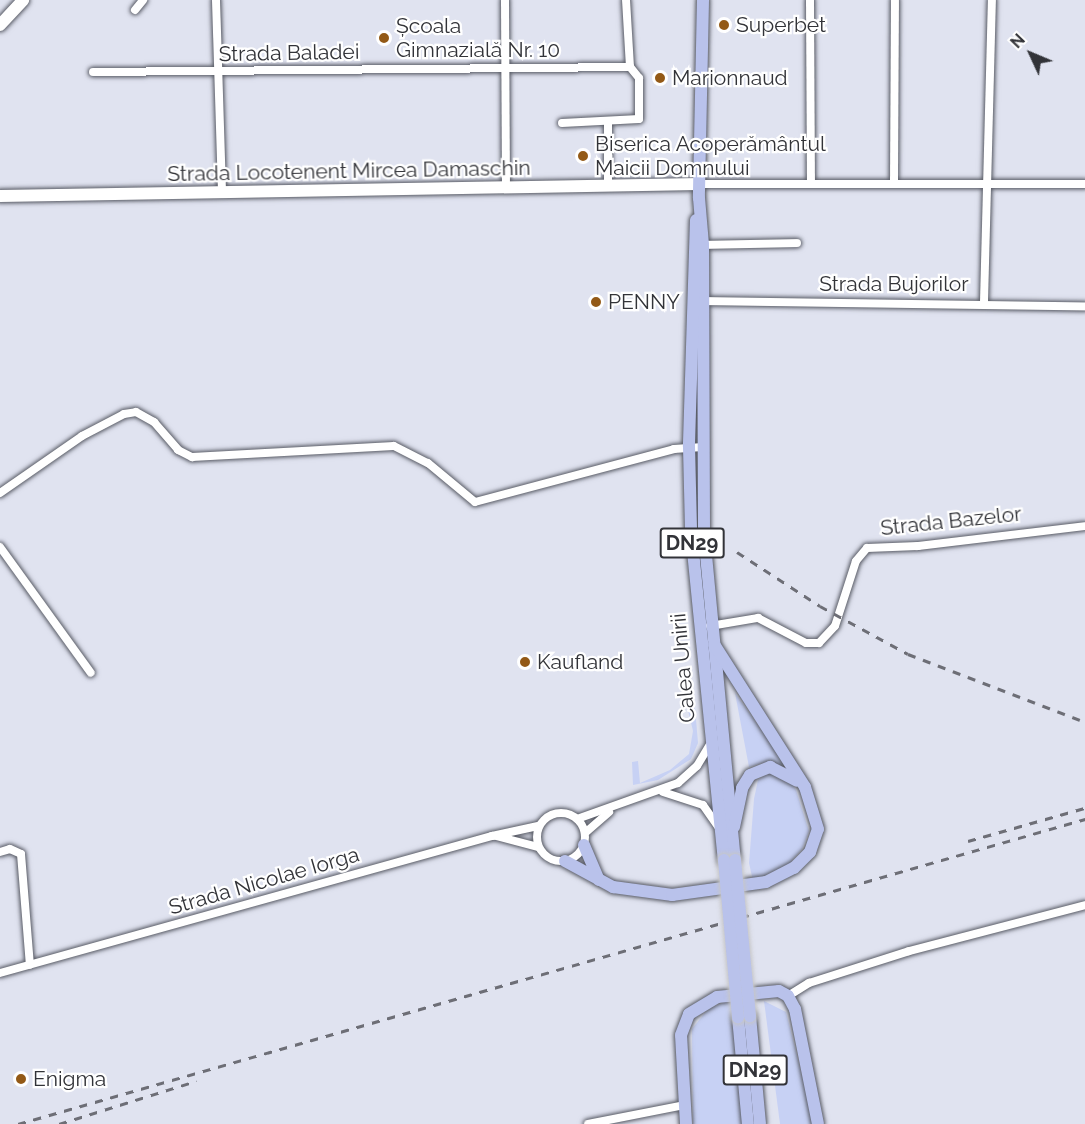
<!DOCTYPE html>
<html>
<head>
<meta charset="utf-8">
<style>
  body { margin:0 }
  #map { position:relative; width:1085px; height:1124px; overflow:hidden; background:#e0e3f0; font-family:Raleway,sans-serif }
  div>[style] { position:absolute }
  .green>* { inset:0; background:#c7d1f4 }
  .roads { filter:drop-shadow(0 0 2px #585b65) drop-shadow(0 0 2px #585b65) }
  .street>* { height:8px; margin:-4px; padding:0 4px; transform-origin:4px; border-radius:4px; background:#fff }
  .street>.ring { margin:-4px; padding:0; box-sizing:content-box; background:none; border:8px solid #fff; border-radius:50% }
  .secondary>* { height:12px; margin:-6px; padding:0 6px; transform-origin:6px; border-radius:6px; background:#fff }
  .primary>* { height:12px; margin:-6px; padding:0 6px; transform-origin:6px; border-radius:6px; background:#b9c2eb }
  .rail>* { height:3px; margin-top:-1.5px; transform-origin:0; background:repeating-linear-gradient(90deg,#6d6e76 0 8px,transparent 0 16px) }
  .bridges { filter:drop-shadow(0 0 2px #c6c6c7) drop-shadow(0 0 2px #c6c6c7) }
  .primary-bridge>* { height:12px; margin:-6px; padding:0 6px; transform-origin:6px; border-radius:6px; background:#b9c2eb }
  .dots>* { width:16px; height:16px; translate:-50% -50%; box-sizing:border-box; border:3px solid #fff; border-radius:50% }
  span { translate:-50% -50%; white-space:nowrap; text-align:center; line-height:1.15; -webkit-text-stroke:4.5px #fff; paint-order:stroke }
  .shield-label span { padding:2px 4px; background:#fff; border:2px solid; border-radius:4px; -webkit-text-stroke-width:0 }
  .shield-label { font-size:20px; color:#323338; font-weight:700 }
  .poi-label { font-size:21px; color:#323338 }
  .left { translate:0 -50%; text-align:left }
  .street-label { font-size:21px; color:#323338 }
  .north { position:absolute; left:1001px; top:24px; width:60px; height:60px; -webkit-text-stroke:4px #fff; paint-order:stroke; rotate:314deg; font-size:16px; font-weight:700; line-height:24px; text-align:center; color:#323338 }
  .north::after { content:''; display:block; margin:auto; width:21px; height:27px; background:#323338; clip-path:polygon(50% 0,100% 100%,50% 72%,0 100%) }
</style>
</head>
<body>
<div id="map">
  <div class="green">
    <i style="clip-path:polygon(735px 693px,787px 766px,766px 762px,749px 767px)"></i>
    <i style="clip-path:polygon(695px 708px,698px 743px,691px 759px,658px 780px,633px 785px,632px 762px,638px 761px,640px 783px,670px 770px,689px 754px,693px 731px,688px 710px)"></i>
    <i style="clip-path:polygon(769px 772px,790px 781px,796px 790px,809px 831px,802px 849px,789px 864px,753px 881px,749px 863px,754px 799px,758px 780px)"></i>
    <i style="clip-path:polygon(731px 1000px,742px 1124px,693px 1124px,692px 1029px,708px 1009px)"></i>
    <i style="clip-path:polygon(764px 1001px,786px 1012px,814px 1124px,780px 1124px)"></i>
  </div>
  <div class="roads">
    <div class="street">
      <i style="left:216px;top:0;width:193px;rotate:88.2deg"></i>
      <i style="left:505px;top:0;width:187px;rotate:89.7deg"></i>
      <i style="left:810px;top:0;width:183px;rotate:89.7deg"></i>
      <i style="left:135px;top:10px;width:13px;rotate:-51deg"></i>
      <i style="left:93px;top:72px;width:537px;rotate:-0.53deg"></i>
      <i style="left:608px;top:122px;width:64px;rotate:90deg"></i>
      <i style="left:562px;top:123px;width:77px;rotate:-3deg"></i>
      <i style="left:639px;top:119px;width:41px;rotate:-90deg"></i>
      <i style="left:639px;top:78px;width:14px;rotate:-129deg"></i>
      <i style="left:630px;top:67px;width:67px;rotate:-93.4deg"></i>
      <i style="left:699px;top:184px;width:386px"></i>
      <i style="left:894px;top:184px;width:184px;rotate:-89.7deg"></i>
      <i style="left:703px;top:245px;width:94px;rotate:-1.2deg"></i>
      <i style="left:704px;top:301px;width:381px;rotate:0.8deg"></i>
      <i style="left:984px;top:302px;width:302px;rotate:-88.5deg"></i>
      <i style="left:0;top:493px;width:100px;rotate:-34.8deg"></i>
      <i style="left:82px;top:436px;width:47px;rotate:-27.6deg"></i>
      <i style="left:124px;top:414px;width:12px;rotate:-9deg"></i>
      <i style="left:136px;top:412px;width:21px;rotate:29deg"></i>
      <i style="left:154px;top:422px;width:37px;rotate:49deg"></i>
      <i style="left:178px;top:450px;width:16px;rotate:27deg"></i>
      <i style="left:192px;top:457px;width:202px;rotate:-3.1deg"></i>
      <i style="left:394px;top:446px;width:38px;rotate:27deg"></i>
      <i style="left:428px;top:463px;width:61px;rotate:39.7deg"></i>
      <i style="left:475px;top:502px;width:206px;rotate:-14.9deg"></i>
      <i style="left:674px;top:449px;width:29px;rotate:-4deg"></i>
      <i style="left:0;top:547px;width:155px;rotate:54.2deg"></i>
      <i style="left:710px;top:626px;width:49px;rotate:-9.5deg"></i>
      <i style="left:758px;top:618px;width:54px;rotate:27.5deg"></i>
      <i style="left:806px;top:643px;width:13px"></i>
      <i style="left:819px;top:643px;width:23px;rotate:-47deg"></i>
      <i style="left:835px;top:626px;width:68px;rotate:-72.1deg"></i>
      <i style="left:856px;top:561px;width:17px;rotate:-50deg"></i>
      <i style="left:867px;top:548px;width:51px;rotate:-2.2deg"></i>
      <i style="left:918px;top:546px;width:168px;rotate:-6.8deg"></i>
      <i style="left:663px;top:792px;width:42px;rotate:18deg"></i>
      <i style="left:703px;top:805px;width:28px;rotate:55deg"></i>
      <i class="ring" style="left:537px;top:813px;width:40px;height:40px"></i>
      <i style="left:577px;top:819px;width:107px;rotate:-19.6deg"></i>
      <i style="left:678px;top:783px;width:25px;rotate:-42deg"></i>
      <i style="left:697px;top:766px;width:26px;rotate:-59deg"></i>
      <i style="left:585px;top:833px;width:32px;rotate:-41deg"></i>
      <i style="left:496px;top:836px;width:43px;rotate:14.7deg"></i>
      <i style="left:0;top:852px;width:10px;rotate:-17deg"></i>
      <i style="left:10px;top:849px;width:12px;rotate:24deg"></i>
      <i style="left:21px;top:854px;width:111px;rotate:85.4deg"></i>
      <i style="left:0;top:973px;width:511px;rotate:-15.56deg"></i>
      <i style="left:492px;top:836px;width:47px;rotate:-12.3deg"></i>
      <i style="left:788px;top:996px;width:25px;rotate:-32deg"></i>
      <i style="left:809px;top:983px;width:105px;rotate:-17.7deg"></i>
      <i style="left:909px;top:951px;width:182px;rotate:-14.6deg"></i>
      <i style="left:588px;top:1124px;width:99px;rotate:-11.1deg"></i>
    </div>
    <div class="secondary">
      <i style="left:0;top:25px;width:34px;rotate:-47deg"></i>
      <i style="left:0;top:196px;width:699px;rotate:-0.98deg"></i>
    </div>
    <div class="primary">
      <i style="left:703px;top:0;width:198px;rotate:91.2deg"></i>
      <i style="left:699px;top:198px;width:47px;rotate:85.1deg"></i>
      <i style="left:703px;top:245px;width:289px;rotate:89.8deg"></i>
      <i style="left:704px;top:534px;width:327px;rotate:84.6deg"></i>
      <i style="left:696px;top:220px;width:227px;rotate:91.8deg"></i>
      <i style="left:689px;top:447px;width:84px;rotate:88.6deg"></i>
      <i style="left:691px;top:531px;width:331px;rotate:84.3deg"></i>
      <i style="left:734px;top:827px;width:40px;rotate:-78deg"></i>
      <i style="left:742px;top:788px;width:15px;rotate:-58deg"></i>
      <i style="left:750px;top:775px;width:22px;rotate:-22deg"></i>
      <i style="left:770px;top:767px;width:30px;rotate:27deg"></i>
      <i style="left:584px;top:845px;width:38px;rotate:67deg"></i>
      <i style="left:565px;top:861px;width:55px;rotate:28.4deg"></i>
      <i style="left:613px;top:887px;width:60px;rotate:7.7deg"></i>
      <i style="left:672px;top:895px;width:95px;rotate:-7.9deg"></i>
      <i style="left:766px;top:882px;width:31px;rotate:-27deg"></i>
      <i style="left:794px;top:868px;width:23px;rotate:-45deg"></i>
      <i style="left:810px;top:852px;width:24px;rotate:-71deg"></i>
      <i style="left:818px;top:829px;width:44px;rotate:-107.2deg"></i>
      <i style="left:805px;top:787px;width:169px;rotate:-122.5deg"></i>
      <i style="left:750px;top:1016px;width:108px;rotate:84.7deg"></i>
      <i style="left:738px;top:1017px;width:107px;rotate:84.7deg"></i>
      <i style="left:686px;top:1124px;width:89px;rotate:-93.2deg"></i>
      <i style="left:681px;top:1035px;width:22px;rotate:-69deg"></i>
      <i style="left:689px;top:1014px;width:33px;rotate:-31deg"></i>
      <i style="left:717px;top:997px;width:62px;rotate:-5.5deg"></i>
      <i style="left:779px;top:991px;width:10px;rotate:29deg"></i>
      <i style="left:788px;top:996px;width:15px;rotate:62deg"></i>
      <i style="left:795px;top:1009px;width:117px;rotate:78.7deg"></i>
    </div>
  </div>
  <div class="rail">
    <i style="left:737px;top:552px;width:99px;rotate:33deg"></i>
    <i style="left:820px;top:606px;width:100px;rotate:28.6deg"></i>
    <i style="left:908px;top:654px;width:190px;rotate:21deg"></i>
    <i style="left:968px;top:841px;width:122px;rotate:-15.8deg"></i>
    <i style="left:18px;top:1124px;width:1110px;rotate:-15.95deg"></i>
    <i style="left:59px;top:1124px;width:144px;rotate:-17.4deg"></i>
  </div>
  <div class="bridges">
    <div class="primary-bridge">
      <i style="left:724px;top:860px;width:158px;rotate:84.9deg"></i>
      <i style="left:735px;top:860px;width:157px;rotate:84.5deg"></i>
    </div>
  </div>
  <div class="dots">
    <i style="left:724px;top:25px;background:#935916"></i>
    <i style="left:384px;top:38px;background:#935916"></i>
    <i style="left:660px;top:78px;background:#935916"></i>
    <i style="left:583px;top:156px;background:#935916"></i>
    <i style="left:596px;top:302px;background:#935916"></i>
    <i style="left:525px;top:662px;background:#935916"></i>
    <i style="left:21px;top:1079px;background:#935916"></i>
  </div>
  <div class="shield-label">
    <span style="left:692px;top:543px">DN29</span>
    <span style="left:755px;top:1070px">DN29</span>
  </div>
  <div class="poi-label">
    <span class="left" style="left:736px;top:25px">Superbet</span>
    <span class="left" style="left:396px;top:38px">Școala<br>Gimnazială Nr. 10</span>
    <span class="left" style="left:672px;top:78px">Marionnaud</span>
    <span class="left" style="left:595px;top:156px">Biserica Acoperământul<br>Maicii Domnului</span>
    <span class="left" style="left:608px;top:302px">PENNY</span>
    <span class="left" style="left:537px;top:662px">Kaufland</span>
    <span class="left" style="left:33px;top:1079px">Enigma</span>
  </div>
  <div class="street-label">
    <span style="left:289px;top:53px;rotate:-1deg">Strada Baladei</span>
    <span style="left:349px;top:171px;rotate:-1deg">Strada Locotenent Mircea Damaschin</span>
    <span style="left:894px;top:284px">Strada Bujorilor</span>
    <span style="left:951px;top:521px;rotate:-6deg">Strada Bazelor</span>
    <span style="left:683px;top:668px;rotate:-95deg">Calea Unirii</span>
    <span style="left:264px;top:881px;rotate:-16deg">Strada Nicolae Iorga</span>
  </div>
  <div class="north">N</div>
</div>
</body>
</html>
